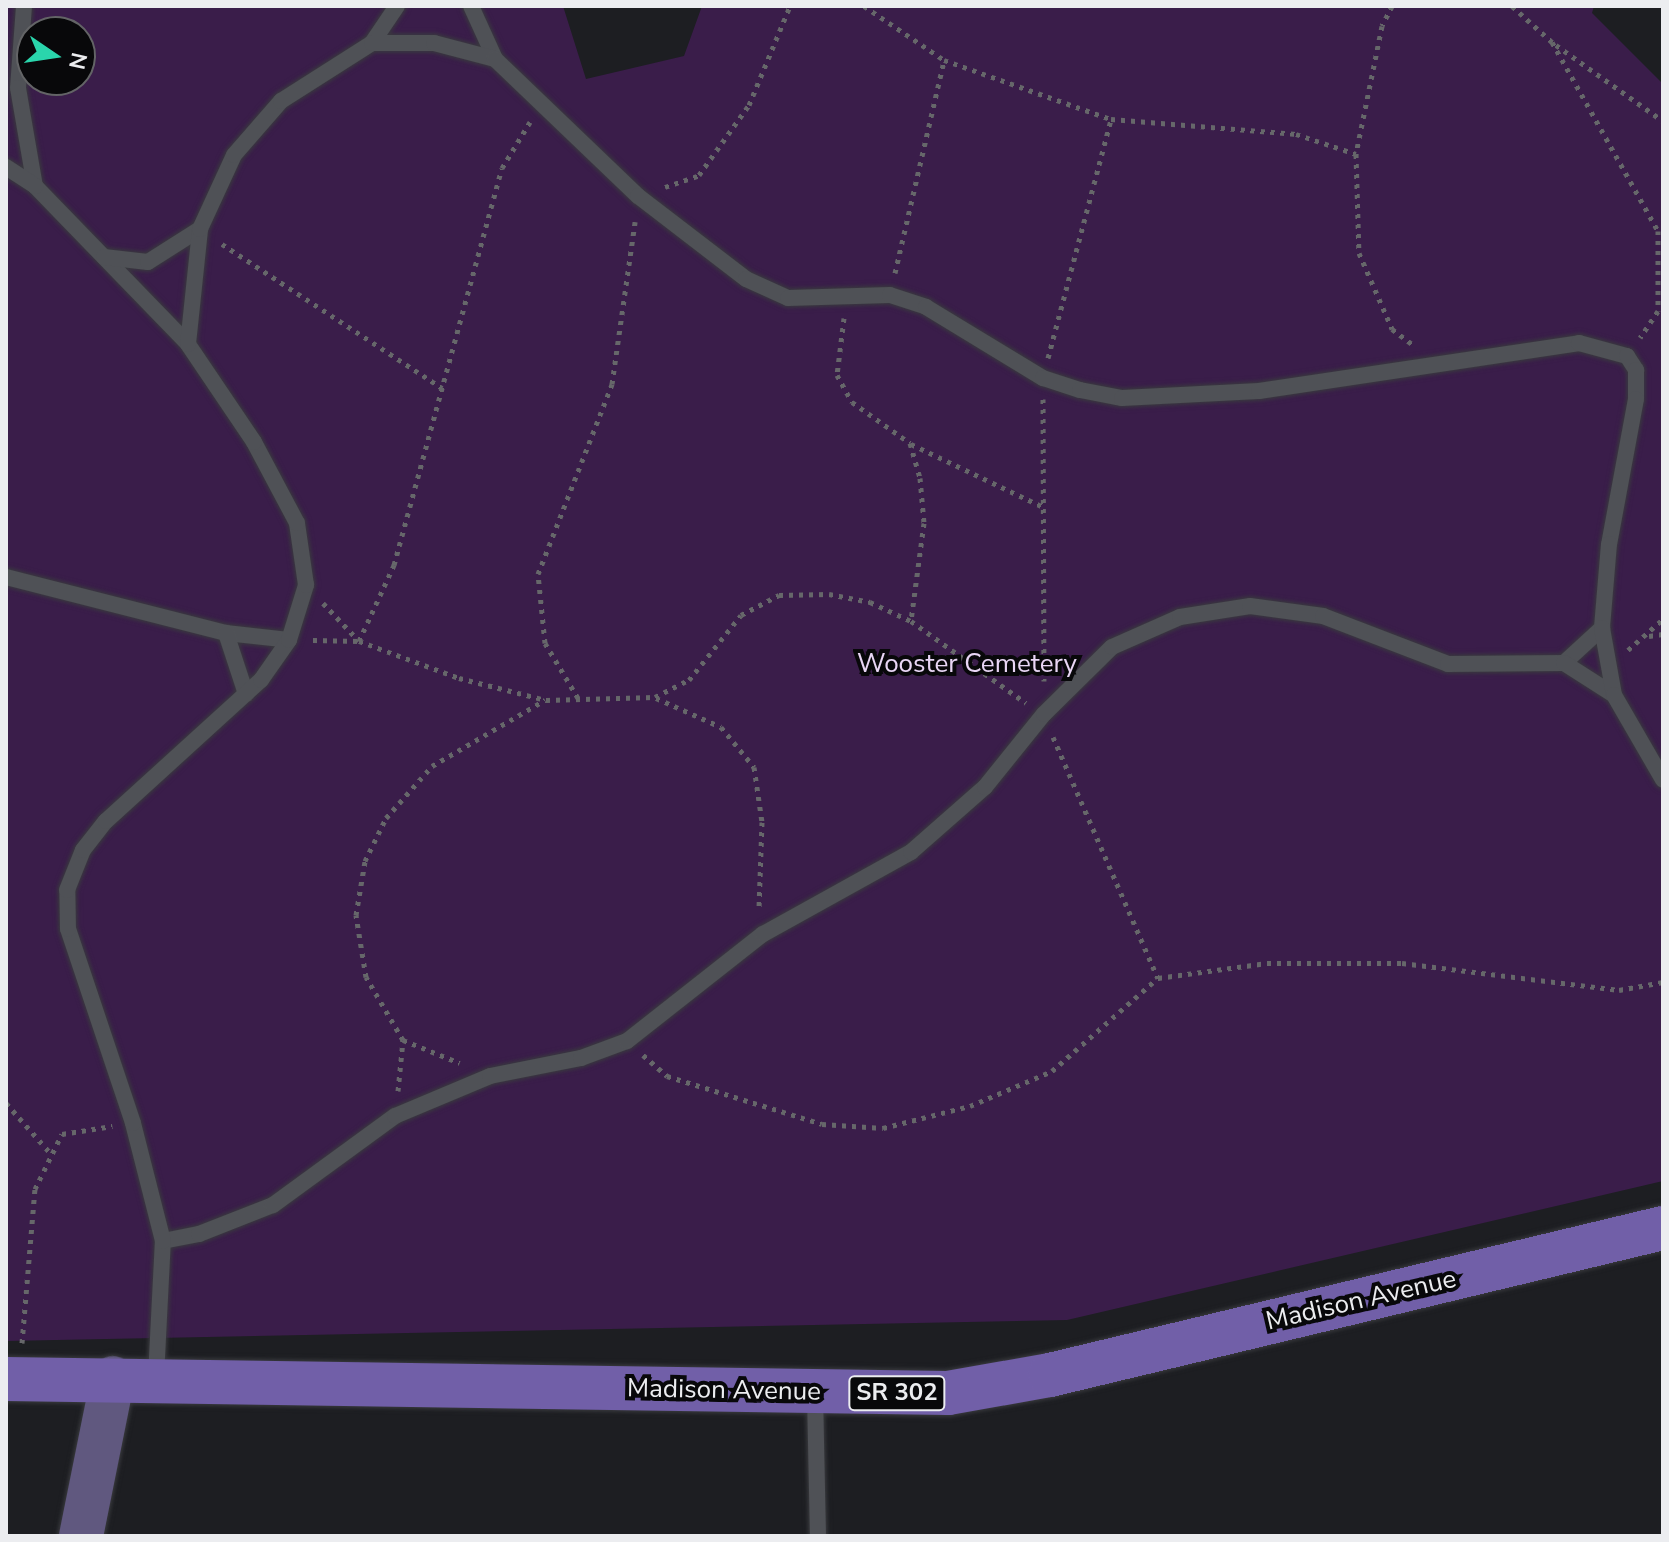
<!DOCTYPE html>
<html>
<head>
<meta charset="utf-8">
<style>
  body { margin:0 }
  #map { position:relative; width:1669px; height:1542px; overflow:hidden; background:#1d1e22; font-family:"Nunito Sans",sans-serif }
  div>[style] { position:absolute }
  .green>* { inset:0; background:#3a1d4a }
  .path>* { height:5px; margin-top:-2.5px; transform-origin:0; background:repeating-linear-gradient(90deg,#66676a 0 4px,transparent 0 10px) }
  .roads { filter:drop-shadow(0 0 2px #393a3e) drop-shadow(0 0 2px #393a3e) }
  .lane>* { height:16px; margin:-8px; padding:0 8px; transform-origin:8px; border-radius:8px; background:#4f5156 }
  .secondary>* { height:44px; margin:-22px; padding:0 22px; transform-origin:22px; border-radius:22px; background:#60587f }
  .primary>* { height:44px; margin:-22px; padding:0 22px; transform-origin:22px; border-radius:22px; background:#715fa8 }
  span { translate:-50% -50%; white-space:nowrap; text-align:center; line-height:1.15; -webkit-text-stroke:8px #08080a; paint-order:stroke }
  .shield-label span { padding:2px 6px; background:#08080a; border:2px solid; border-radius:6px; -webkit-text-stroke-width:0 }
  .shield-label { font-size:24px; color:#ecedf0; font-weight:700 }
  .park-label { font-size:26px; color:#e9d6f5 }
  .street-label { font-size:26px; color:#ecedf0 }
  .frame { position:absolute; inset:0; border:8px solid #ecedf0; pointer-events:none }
  .north { position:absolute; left:16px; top:16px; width:80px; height:80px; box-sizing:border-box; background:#08080a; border:2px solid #636466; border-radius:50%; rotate:103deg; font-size:22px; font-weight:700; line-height:32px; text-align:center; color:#ecedf0 }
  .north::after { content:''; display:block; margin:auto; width:28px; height:36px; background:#2ad5ac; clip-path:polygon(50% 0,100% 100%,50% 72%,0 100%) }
</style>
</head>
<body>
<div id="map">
  <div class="green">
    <i style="clip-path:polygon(evenodd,6px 6px,563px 6px,586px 79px,684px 56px,702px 6px,1594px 6px,1592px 13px,1663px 84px,1663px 1181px,1067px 1320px,6px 1341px,6px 6px,32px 32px,80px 32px,80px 80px,32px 80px,32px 32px)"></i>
  </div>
  <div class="path">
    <i style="left:864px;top:6px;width:97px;rotate:34deg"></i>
    <i style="left:944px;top:60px;width:177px;rotate:19.5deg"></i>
    <i style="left:1111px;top:119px;width:186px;rotate:4.6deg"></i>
    <i style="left:1296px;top:134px;width:63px;rotate:18.4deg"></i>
    <i style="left:1392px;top:6px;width:22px;rotate:117deg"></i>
    <i style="left:1382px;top:26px;width:131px;rotate:101.5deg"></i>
    <i style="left:1356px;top:154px;width:99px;rotate:88.3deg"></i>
    <i style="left:1359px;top:253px;width:83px;rotate:66.5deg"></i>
    <i style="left:1392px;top:329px;width:25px;rotate:37deg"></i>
    <i style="left:1512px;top:6px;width:54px;rotate:42deg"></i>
    <i style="left:1552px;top:42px;width:217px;rotate:60.7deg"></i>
    <i style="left:1658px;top:231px;width:80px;rotate:90deg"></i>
    <i style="left:1658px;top:311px;width:32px;rotate:124deg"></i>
    <i style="left:1556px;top:45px;width:131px;rotate:35.4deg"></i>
    <i style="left:665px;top:187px;width:36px;rotate:-19deg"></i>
    <i style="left:699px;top:175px;width:86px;rotate:-54.5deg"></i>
    <i style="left:749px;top:105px;width:107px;rotate:-67.5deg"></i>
    <i style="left:222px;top:244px;width:263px;rotate:33.2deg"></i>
    <i style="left:895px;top:273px;width:219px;rotate:-77deg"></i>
    <i style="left:844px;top:318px;width:57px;rotate:97deg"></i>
    <i style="left:837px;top:375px;width:31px;rotate:61deg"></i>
    <i style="left:852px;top:402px;width:71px;rotate:35.3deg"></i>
    <i style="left:910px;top:443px;width:36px;rotate:74deg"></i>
    <i style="left:920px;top:478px;width:45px;rotate:84.9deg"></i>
    <i style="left:924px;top:523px;width:99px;rotate:97.6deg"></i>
    <i style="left:1048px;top:358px;width:247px;rotate:-75.2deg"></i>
    <i style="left:1043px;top:399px;width:282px;rotate:89.8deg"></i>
    <i style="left:911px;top:444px;width:146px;rotate:25.5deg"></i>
    <i style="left:323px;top:603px;width:52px;rotate:46.5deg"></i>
    <i style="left:359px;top:641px;width:84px;rotate:-65.3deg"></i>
    <i style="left:394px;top:565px;width:411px;rotate:-74.8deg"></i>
    <i style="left:502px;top:168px;width:54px;rotate:-58.7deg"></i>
    <i style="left:1649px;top:636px;width:14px;rotate:-8deg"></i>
    <i style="left:313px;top:640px;width:46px;rotate:1.2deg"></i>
    <i style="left:359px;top:641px;width:107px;rotate:20.3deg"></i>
    <i style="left:459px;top:678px;width:90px;rotate:14.2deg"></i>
    <i style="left:546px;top:700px;width:109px;rotate:-1.6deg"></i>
    <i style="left:655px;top:697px;width:38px;rotate:-27deg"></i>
    <i style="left:689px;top:680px;width:83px;rotate:-51.3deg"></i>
    <i style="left:741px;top:615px;width:43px;rotate:-27.8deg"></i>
    <i style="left:779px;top:595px;width:50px;rotate:-1.1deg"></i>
    <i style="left:829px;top:594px;width:42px;rotate:11deg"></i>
    <i style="left:870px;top:602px;width:45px;rotate:24.9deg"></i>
    <i style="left:911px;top:621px;width:141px;rotate:35.5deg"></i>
    <i style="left:1628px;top:650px;width:47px;rotate:-41.5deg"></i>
    <i style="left:578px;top:698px;width:64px;rotate:-121deg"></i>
    <i style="left:545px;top:643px;width:69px;rotate:-95.8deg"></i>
    <i style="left:538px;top:574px;width:204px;rotate:-68.7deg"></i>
    <i style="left:612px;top:384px;width:164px;rotate:-81.9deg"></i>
    <i style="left:656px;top:698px;width:71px;rotate:24deg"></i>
    <i style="left:721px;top:727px;width:52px;rotate:50.5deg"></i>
    <i style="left:754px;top:767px;width:56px;rotate:81.7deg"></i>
    <i style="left:762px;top:822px;width:87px;rotate:92deg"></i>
    <i style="left:1053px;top:737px;width:263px;rotate:66.5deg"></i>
    <i style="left:403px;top:1040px;width:61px;rotate:22deg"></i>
    <i style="left:643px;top:1055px;width:32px;rotate:41deg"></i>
    <i style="left:667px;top:1076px;width:162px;rotate:17.2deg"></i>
    <i style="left:822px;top:1124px;width:61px;rotate:3.8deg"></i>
    <i style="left:883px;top:1128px;width:90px;rotate:-14.2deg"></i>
    <i style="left:970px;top:1106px;width:89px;rotate:-23.1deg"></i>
    <i style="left:1052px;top:1071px;width:141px;rotate:-41.3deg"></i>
    <i style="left:1158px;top:978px;width:110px;rotate:-7.8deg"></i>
    <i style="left:1267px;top:963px;width:135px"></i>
    <i style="left:1402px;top:963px;width:219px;rotate:7.1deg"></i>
    <i style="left:1619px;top:990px;width:45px;rotate:-10.3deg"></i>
    <i style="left:398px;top:1091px;width:51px;rotate:-84.4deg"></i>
    <i style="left:403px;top:1040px;width:73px;rotate:-120.4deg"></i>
    <i style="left:366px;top:977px;width:63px;rotate:-99.2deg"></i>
    <i style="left:356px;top:915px;width:55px;rotate:-80.5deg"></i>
    <i style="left:365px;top:861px;width:48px;rotate:-64deg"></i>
    <i style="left:386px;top:818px;width:69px;rotate:-48.5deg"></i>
    <i style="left:432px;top:766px;width:131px;rotate:-30.3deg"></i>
    <i style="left:6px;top:1103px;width:69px;rotate:48.5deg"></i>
    <i style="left:22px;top:1343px;width:155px;rotate:-85.2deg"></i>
    <i style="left:35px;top:1189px;width:61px;rotate:-63.9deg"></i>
    <i style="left:62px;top:1134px;width:51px;rotate:-9.1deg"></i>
  </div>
  <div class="roads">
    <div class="lane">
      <i style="left:24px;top:6px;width:82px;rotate:94.2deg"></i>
      <i style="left:18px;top:88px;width:99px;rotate:80.2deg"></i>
      <i style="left:35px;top:186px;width:220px;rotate:45.9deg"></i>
      <i style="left:471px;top:6px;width:58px;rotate:65.6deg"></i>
      <i style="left:372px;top:43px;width:45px;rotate:-56deg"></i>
      <i style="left:6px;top:167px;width:35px;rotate:33deg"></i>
      <i style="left:104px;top:257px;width:44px;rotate:6.5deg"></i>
      <i style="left:148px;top:262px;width:62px;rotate:-32.4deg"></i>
      <i style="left:6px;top:577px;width:227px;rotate:14.3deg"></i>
      <i style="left:226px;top:633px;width:63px;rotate:6.3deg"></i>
      <i style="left:226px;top:633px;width:64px;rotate:71.8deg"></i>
      <i style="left:1564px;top:663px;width:52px;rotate:-42.6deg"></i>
      <i style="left:163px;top:1241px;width:37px;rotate:-11deg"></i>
      <i style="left:199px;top:1234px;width:79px;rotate:-21.4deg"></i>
      <i style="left:273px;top:1205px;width:151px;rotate:-36.1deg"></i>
      <i style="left:395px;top:1116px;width:103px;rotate:-22.8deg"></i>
      <i style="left:490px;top:1076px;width:93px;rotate:-11.2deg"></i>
      <i style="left:581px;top:1058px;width:49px;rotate:-20.3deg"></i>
      <i style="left:627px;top:1041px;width:173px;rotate:-38.2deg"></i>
      <i style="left:763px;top:934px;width:169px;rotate:-29deg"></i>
      <i style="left:911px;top:852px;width:98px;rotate:-41.3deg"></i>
      <i style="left:985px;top:787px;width:94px;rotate:-51.1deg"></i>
      <i style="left:1044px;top:714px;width:95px;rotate:-44.6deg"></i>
      <i style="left:1112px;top:647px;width:74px;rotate:-23.8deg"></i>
      <i style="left:1180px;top:617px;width:71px;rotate:-8.9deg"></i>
      <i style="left:1250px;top:606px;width:74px;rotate:7.8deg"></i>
      <i style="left:1323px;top:616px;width:134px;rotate:21deg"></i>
      <i style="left:1448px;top:664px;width:116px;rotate:-0.5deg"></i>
      <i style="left:1564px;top:663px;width:59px;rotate:32.6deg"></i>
      <i style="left:156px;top:1377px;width:136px;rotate:-87.1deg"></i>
      <i style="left:163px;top:1241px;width:122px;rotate:-104.3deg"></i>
      <i style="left:133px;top:1123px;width:205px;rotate:-108.5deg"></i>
      <i style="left:68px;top:929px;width:39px;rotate:-91deg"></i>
      <i style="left:67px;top:890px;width:43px;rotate:-68.2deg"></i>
      <i style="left:83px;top:850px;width:37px;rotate:-52deg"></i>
      <i style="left:106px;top:821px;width:210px;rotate:-42.3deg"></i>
      <i style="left:261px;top:680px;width:49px;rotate:-55deg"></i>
      <i style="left:289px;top:640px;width:58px;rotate:-72.8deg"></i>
      <i style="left:306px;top:585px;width:63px;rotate:-98.3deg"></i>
      <i style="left:297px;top:523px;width:92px;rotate:-118deg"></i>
      <i style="left:254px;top:442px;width:118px;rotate:-124deg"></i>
      <i style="left:188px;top:344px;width:116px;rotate:-84deg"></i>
      <i style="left:200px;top:229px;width:81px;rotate:-65.3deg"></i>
      <i style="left:234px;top:155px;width:72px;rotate:-49deg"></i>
      <i style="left:281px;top:101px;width:108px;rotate:-32.5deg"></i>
      <i style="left:372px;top:43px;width:62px"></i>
      <i style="left:434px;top:43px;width:63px;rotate:14.7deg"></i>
      <i style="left:495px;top:59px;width:198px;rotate:43.8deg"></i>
      <i style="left:638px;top:196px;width:136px;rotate:37.5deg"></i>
      <i style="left:746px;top:279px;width:46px;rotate:24.3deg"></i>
      <i style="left:788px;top:298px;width:102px;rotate:-1.7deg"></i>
      <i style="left:890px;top:295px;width:38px;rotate:18deg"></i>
      <i style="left:926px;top:307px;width:137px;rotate:31.3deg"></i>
      <i style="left:1043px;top:378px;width:39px;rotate:18deg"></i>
      <i style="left:1080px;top:390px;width:43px;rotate:10.8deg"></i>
      <i style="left:1122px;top:398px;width:137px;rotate:-2.9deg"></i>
      <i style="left:1259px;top:391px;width:324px;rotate:-8.5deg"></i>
      <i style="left:1579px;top:343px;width:50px;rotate:15.2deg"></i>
      <i style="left:1627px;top:356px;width:17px;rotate:57deg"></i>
      <i style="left:1636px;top:370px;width:29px;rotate:90deg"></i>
      <i style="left:1636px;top:399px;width:147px;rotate:100.5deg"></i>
      <i style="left:1609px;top:544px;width:84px;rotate:94.8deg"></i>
      <i style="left:1602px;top:628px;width:68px;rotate:79.8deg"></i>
      <i style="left:1614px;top:695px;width:98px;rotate:60deg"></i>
      <i style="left:815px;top:1394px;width:142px;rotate:88.8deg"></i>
    </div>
    <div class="secondary">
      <i style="left:81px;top:1536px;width:161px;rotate:-78.6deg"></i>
    </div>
    <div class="primary">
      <i style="left:6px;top:1379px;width:942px;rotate:0.85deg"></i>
      <i style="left:948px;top:1393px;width:104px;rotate:-10deg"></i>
      <i style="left:1050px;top:1375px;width:630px;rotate:-13.49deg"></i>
    </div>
  </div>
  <div class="shield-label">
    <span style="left:897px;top:1393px">SR 302</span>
  </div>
  <div class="park-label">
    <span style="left:967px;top:664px">Wooster Cemetery</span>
  </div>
  <div class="street-label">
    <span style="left:1361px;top:1300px;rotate:-13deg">Madison Avenue</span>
    <span style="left:724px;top:1390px;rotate:1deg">Madison Avenue</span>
  </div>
  <div class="frame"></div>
  <div class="north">N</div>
</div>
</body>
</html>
